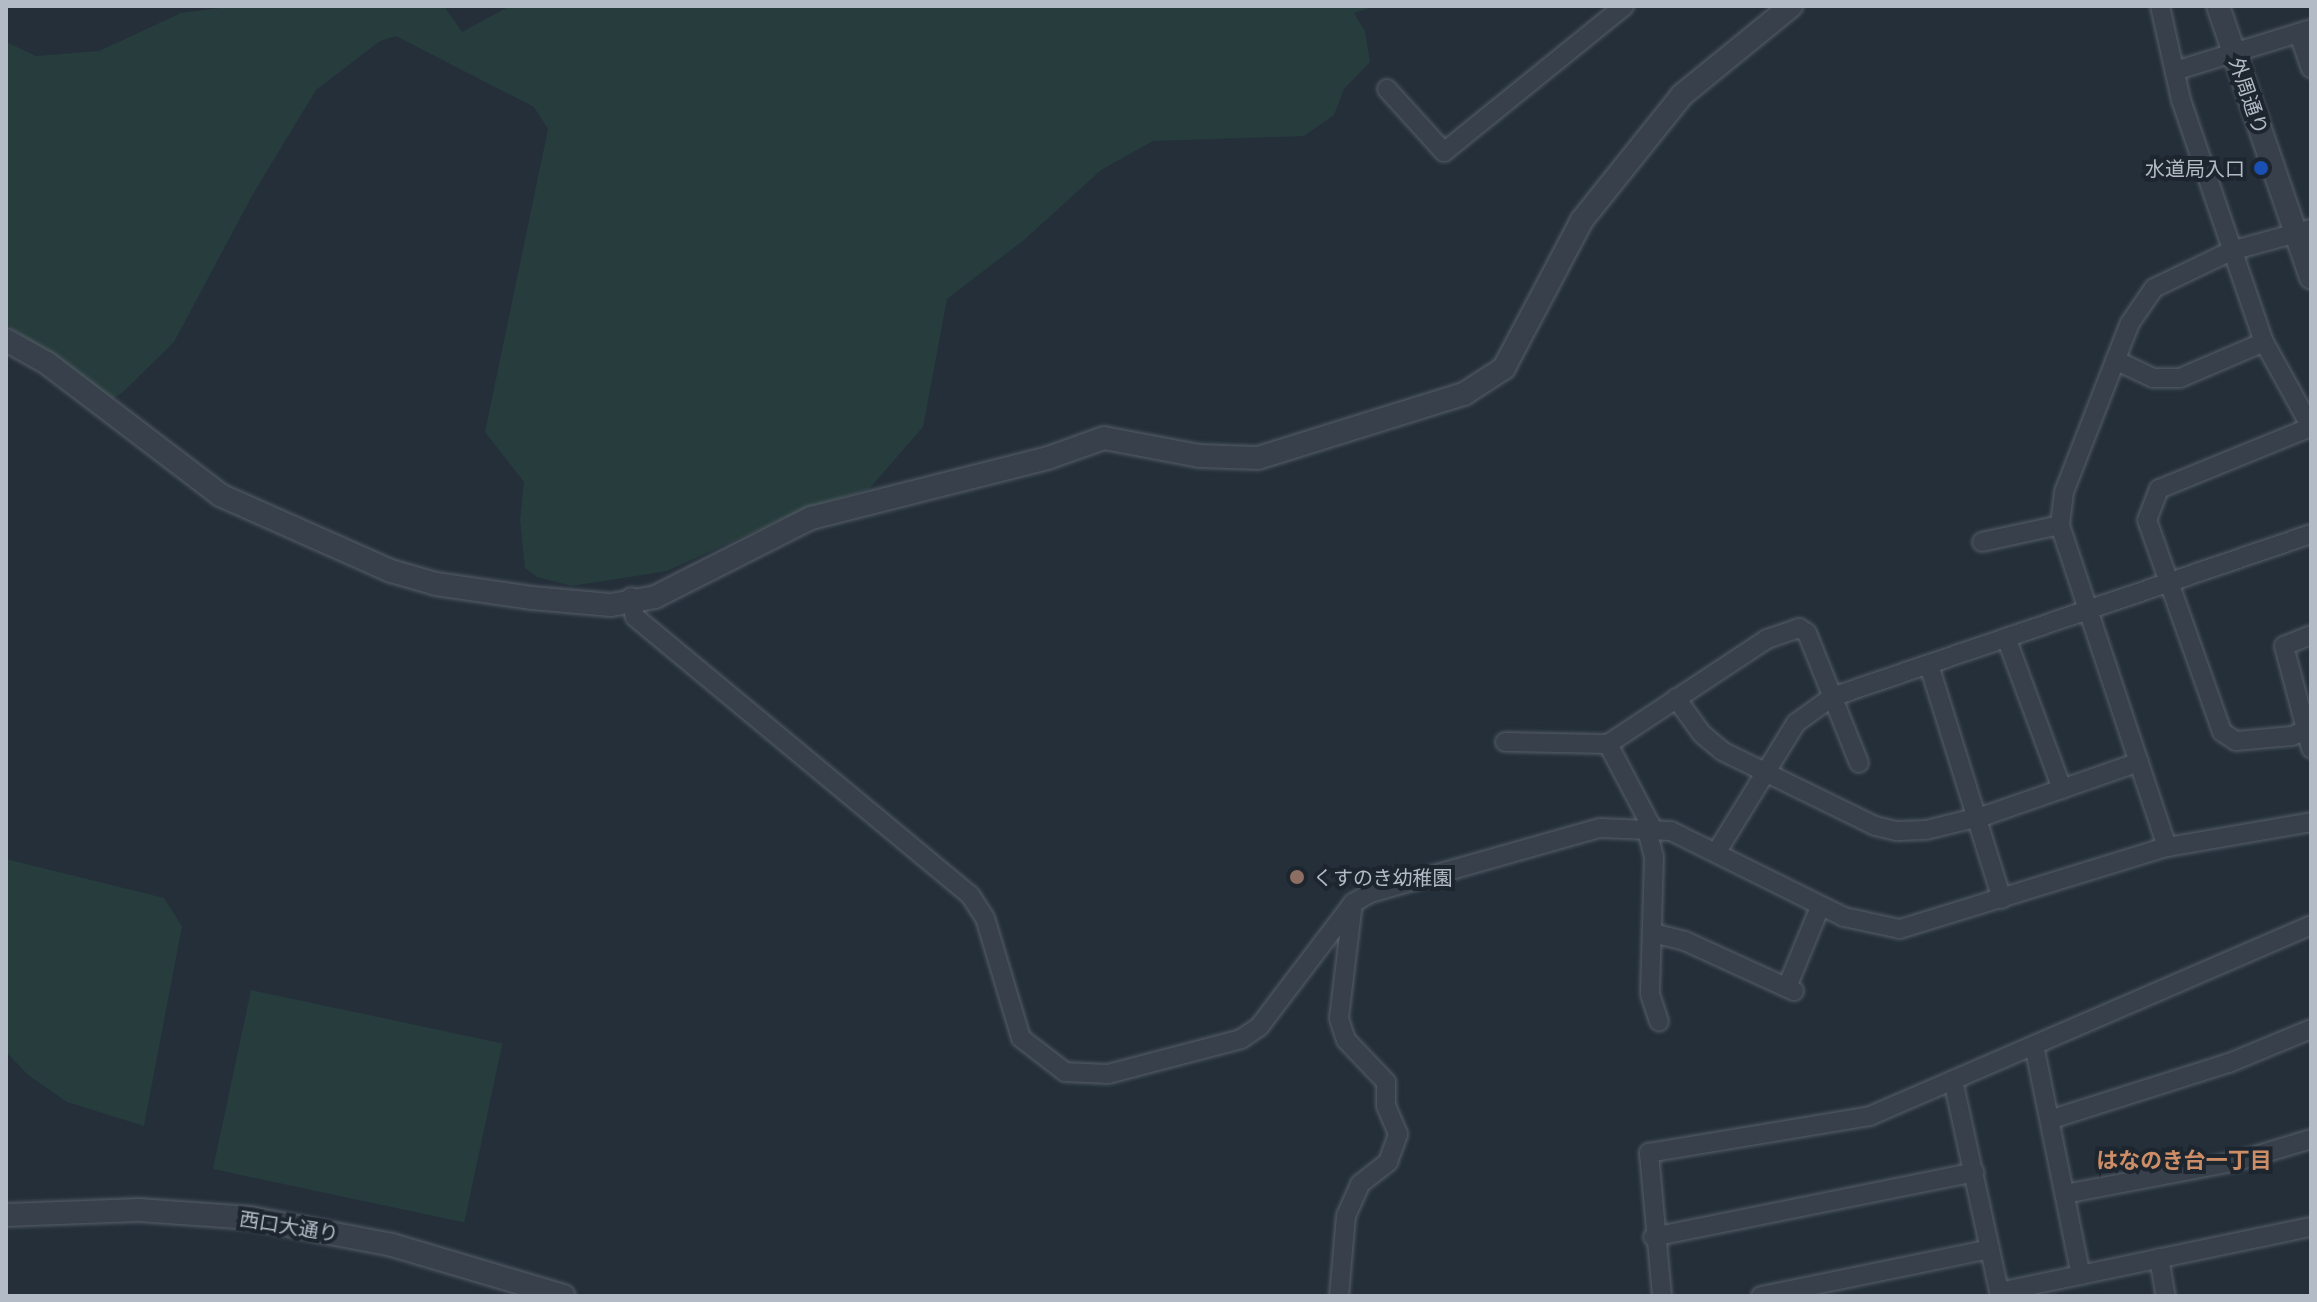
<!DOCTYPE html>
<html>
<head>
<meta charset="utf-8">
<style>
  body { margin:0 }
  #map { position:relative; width:2317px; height:1302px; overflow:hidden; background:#242f3a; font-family:Mulish,"Noto Sans JP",sans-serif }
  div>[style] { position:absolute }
  .green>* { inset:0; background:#273c3c; transform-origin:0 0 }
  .roads { filter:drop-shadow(0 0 2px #565f68) drop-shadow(0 0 2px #565f68) }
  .minor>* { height:18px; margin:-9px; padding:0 9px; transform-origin:9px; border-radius:9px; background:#38414b }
  .tertiary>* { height:22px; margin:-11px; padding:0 11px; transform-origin:11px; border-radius:11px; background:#38414b }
  .dots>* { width:22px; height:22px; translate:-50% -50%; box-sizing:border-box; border:4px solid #1d262f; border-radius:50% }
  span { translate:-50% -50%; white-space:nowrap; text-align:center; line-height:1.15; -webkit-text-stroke:8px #1d262f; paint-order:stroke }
  .street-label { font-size:20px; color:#b3bcc6 }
  .poi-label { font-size:20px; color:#b3bcc6 }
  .right { translate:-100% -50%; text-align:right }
  .left { translate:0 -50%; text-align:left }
  .neighbourhood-label { font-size:22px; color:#cd8d67; font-weight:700 }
  .frame { position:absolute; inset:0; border:8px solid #b3bcc6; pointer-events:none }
</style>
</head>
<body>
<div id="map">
  <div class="green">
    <i style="clip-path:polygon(235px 6px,444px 6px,462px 32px,510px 6px,1375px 6px,1354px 13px,1365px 31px,1370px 62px,1344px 89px,1334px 115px,1304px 136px,1153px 141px,1101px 170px,1024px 240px,947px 299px,923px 427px,869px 489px,808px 507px,667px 571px,572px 586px,537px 577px,525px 568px,520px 520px,524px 482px,485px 432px,548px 129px,534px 107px,396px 36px,380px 41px,316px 90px,253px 194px,174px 342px,122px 393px,112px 399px,6px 324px,6px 42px,36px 56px,99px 51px,181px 13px)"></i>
    <i style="clip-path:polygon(6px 859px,164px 898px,182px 926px,144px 1126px,67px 1102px,28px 1075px,6px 1052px)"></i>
    <i style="left:251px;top:990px;width:257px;height:183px;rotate:12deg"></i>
  </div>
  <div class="roads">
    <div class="minor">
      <i style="left:2160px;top:6px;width:96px;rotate:77.4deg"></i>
      <i style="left:2181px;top:100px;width:256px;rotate:71.1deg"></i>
      <i style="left:2264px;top:342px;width:97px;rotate:61.1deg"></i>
      <i style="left:2299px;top:34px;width:36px;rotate:71deg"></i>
      <i style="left:2178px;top:70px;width:139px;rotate:-17.1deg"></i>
      <i style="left:1387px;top:89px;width:85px;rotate:47.9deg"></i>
      <i style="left:1444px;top:152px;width:232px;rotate:-39deg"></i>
      <i style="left:2115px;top:360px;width:42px;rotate:25.3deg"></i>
      <i style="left:2153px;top:378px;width:27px"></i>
      <i style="left:2180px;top:378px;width:91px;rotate:-23.2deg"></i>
      <i style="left:2311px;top:427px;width:164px;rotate:157.8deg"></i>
      <i style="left:2159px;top:489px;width:33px;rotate:111deg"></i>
      <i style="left:2147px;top:520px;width:225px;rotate:70.5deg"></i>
      <i style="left:2222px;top:732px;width:17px;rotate:33deg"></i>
      <i style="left:2236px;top:741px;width:56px;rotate:-5.1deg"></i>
      <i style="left:2292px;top:736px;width:21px;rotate:-23deg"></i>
      <i style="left:1982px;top:542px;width:80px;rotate:-12.3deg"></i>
      <i style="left:631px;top:597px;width:20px;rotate:79deg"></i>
      <i style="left:635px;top:617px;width:435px;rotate:39.7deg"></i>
      <i style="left:970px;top:895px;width:27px;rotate:57deg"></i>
      <i style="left:985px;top:918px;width:125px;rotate:73.3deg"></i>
      <i style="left:1021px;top:1038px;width:56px;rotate:37.7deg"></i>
      <i style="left:1065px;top:1072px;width:43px;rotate:2.7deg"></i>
      <i style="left:1108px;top:1074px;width:138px;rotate:-14.7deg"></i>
      <i style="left:1241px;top:1039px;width:22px;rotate:-34deg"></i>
      <i style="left:1259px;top:1027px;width:156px;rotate:-52.8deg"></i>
      <i style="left:1353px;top:903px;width:20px;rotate:-30deg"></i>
      <i style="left:1370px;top:893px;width:239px;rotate:-15.8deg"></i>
      <i style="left:1600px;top:828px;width:71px;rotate:2.4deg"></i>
      <i style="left:1671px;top:831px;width:193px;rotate:26.4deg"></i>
      <i style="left:1844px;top:917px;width:57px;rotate:12.1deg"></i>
      <i style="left:1900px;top:929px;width:279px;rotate:-17.1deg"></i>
      <i style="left:2167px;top:847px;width:146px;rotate:-9.8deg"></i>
      <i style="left:2311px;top:635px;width:29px;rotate:158deg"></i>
      <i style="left:2284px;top:646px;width:106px;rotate:75.2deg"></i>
      <i style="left:2007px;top:640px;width:159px;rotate:69.7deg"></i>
      <i style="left:1929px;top:665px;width:245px;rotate:72.7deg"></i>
      <i style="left:1676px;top:698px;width:44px;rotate:54.2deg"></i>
      <i style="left:1702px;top:734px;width:26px;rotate:40deg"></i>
      <i style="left:1722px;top:751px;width:170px;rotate:26.1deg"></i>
      <i style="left:1875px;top:826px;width:23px;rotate:13deg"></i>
      <i style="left:1897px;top:831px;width:29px;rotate:-2deg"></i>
      <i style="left:1926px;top:830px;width:63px;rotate:-13.8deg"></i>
      <i style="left:1987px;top:815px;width:161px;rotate:-19.2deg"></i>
      <i style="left:1505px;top:742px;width:103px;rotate:1.1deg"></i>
      <i style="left:1608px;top:744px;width:191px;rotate:-33.4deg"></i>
      <i style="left:1767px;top:639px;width:34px;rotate:-19deg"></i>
      <i style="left:1799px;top:628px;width:9px;rotate:32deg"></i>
      <i style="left:1807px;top:633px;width:140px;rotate:68.2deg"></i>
      <i style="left:1608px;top:744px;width:90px;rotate:62.3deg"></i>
      <i style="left:1650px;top:824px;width:5px;rotate:143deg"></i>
      <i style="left:1646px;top:827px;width:31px;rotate:75deg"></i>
      <i style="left:1654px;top:857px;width:137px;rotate:91.7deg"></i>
      <i style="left:1650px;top:994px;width:29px;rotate:72deg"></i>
      <i style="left:2167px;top:847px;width:339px;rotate:-108.4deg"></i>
      <i style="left:2060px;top:525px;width:33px;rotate:-83deg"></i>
      <i style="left:2064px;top:492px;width:181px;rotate:-68.7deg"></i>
      <i style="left:2130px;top:323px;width:42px;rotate:-55.6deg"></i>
      <i style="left:2154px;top:288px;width:85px;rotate:-25.7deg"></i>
      <i style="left:2231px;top:251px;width:83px;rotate:-15.4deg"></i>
      <i style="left:1716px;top:853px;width:153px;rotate:-58.4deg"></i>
      <i style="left:1796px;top:723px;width:44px;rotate:-35.8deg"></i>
      <i style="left:1832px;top:697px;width:506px;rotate:-18.79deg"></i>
      <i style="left:1653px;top:933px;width:33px;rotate:14deg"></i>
      <i style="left:1685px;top:941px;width:120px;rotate:24.6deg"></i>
      <i style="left:1787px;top:987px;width:87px;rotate:-67.6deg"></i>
      <i style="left:2034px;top:1045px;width:235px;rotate:78.5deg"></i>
      <i style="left:1953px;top:1080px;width:221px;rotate:77.7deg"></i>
      <i style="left:2052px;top:1119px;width:186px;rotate:-17.6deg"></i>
      <i style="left:2229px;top:1063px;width:89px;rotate:-22.5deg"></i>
      <i style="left:2065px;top:1194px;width:176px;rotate:-10.8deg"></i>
      <i style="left:2238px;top:1161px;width:76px;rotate:-16.8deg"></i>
      <i style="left:1653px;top:1237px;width:328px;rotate:-11.4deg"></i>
      <i style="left:2159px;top:1258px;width:39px;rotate:80deg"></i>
      <i style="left:1999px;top:1292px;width:319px;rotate:-11.8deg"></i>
      <i style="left:1339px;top:1296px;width:80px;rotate:-85deg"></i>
      <i style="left:1346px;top:1216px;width:35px;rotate:-66deg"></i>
      <i style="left:1360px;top:1184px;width:36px;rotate:-38deg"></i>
      <i style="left:1388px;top:1162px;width:30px;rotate:-70deg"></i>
      <i style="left:1398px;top:1134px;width:30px;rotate:-113deg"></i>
      <i style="left:1386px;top:1106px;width:24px;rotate:-90deg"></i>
      <i style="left:1386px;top:1082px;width:58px;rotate:-133.6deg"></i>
      <i style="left:1346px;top:1040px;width:23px;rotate:-108deg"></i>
      <i style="left:1339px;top:1018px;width:116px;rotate:-83.1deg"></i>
      <i style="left:1662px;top:1296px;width:144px;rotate:-95.2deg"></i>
      <i style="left:1649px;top:1153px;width:224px;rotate:-9.5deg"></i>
      <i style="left:1870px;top:1116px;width:481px;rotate:-23.4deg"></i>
      <i style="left:1761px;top:1296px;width:234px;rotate:-11.6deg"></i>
    </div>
    <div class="tertiary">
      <i style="left:2218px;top:6px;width:287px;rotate:71.1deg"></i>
      <i style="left:6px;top:340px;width:47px;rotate:29.3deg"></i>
      <i style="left:47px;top:363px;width:218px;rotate:37.3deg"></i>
      <i style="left:220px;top:495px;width:187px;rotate:24deg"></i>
      <i style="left:391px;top:571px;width:47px;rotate:16.1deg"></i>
      <i style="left:436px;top:584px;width:97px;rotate:8.3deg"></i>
      <i style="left:532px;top:598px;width:79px;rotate:5.1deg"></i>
      <i style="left:611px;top:605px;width:45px;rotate:-10.3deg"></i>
      <i style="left:655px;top:597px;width:175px;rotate:-26.9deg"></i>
      <i style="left:811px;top:518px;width:244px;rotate:-14.2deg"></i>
      <i style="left:1048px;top:458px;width:59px;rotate:-19.7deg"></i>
      <i style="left:1104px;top:438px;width:97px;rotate:10.7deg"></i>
      <i style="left:1199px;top:456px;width:59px;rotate:1.9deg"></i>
      <i style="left:1258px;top:458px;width:216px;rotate:-17.3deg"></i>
      <i style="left:1464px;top:394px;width:48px;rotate:-33deg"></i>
      <i style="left:1504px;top:368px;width:167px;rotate:-62.2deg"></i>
      <i style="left:1582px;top:220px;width:160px;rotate:-51.3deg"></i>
      <i style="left:1682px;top:95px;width:141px;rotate:-39.2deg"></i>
      <i style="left:6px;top:1215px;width:133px;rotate:-2.2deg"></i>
      <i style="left:139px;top:1210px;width:112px;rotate:4.1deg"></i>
      <i style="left:251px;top:1218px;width:144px;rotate:10.8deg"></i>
      <i style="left:392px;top:1245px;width:179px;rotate:16.5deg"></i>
    </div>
  </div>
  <div class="dots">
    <i style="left:2261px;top:168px;background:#1a4fb4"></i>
    <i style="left:1297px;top:877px;background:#8d6e63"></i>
  </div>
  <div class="street-label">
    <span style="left:2249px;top:96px;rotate:71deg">外周通り</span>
    <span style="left:289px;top:1226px;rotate:9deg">西口大通り</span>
  </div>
  <div class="poi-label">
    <span class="right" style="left:2245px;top:168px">水道局入口</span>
    <span class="left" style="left:1313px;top:877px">くすのき幼稚園</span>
  </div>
  <div class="neighbourhood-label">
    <span style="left:2184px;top:1161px">はなのき台一丁目</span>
  </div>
  <div class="frame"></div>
</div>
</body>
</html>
